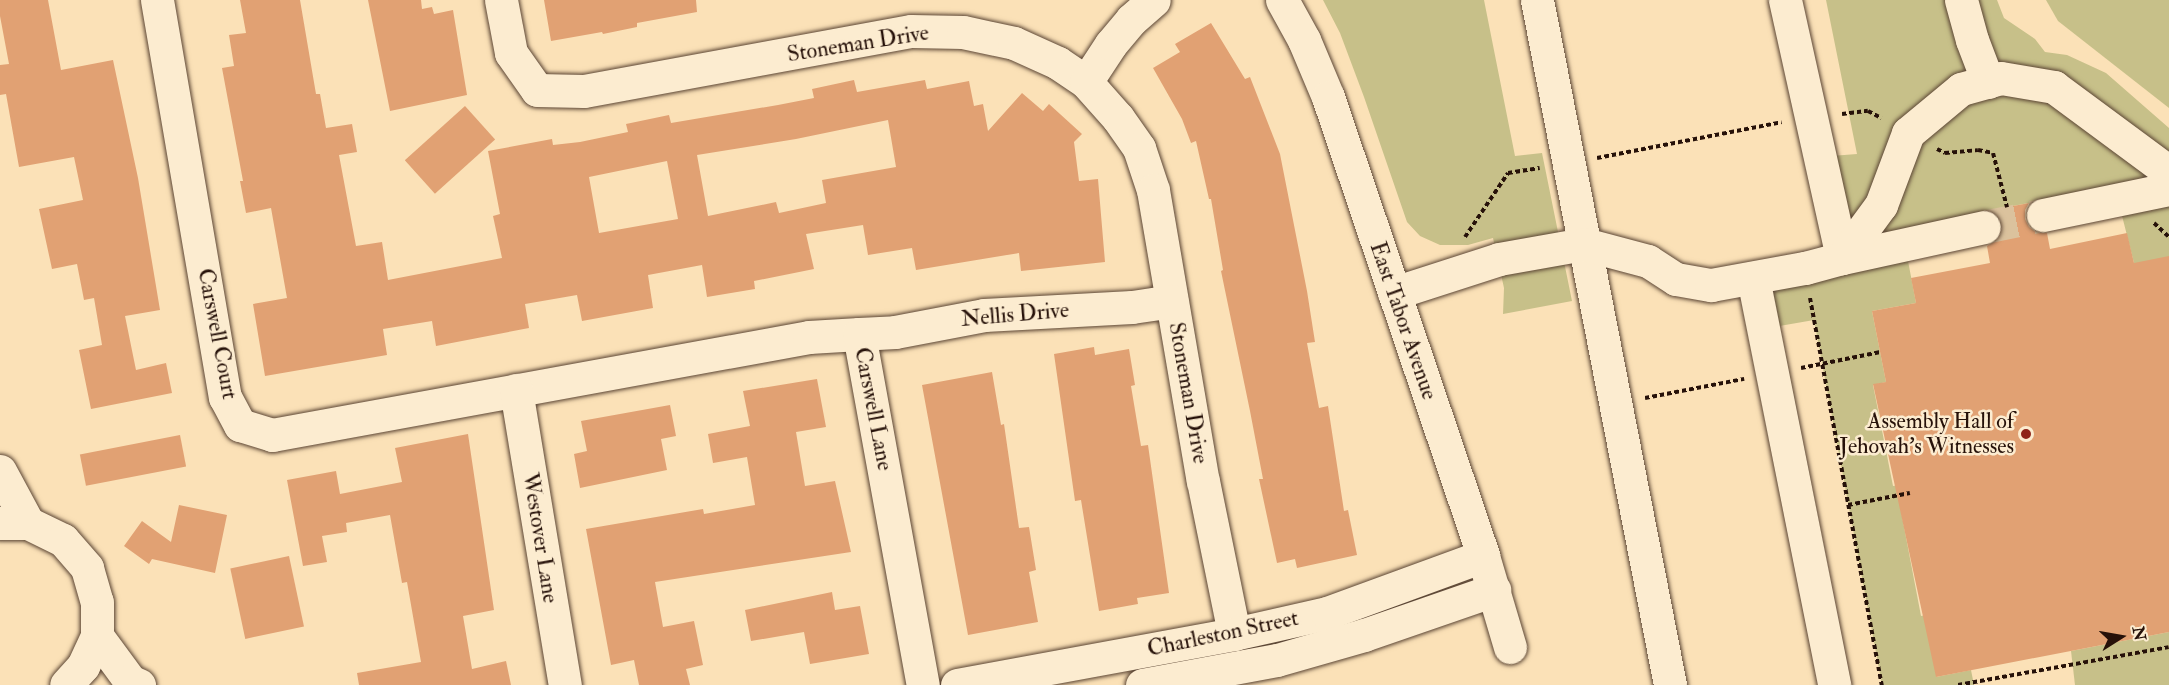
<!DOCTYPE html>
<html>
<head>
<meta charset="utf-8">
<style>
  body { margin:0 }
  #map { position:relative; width:2169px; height:685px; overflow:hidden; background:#fbe1b7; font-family:"IM FELL Double Pica",serif }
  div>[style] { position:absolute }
  .green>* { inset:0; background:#c7c089 }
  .building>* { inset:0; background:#e1a173; transform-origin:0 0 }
  .minor-tunnel>* { height:33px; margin-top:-16.5px; transform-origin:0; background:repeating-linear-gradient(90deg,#dbc29d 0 33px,transparent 0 49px) }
  .path>* { height:4px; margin-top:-2px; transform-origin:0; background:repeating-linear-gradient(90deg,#261109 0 4.5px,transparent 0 7.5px) }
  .roads { filter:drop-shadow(0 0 2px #5b4534) drop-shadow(0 0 2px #5b4534) }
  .minor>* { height:33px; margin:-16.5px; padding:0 16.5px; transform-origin:16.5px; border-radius:16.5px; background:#fcecd0 }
  .dots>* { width:16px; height:16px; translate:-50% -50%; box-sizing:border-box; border:3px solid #fcecd0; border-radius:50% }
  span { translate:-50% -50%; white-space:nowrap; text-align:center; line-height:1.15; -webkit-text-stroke:5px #fcecd0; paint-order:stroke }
  .street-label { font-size:22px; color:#261109 }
  .poi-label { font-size:22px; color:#261109 }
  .right { translate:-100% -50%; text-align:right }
  .north { position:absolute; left:2091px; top:607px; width:60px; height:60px; -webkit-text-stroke:4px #fcecd0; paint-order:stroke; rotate:79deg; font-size:16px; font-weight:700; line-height:24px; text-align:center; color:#261109 }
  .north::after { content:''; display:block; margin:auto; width:21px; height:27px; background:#261109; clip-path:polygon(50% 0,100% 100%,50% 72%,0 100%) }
</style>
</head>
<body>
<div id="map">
  <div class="green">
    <i style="clip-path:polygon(1323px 0,1484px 0,1515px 156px,1542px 153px,1572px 301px,1503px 314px,1504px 288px,1493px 238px,1468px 245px,1440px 245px,1420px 236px,1407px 222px,1364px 97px,1340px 33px)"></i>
    <i style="clip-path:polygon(1826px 0,1997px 0,2004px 18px,2035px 39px,2045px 52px,2067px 55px,2106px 73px,2169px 128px,2169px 264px,2134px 263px,2118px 200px,2040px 201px,1981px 212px,1905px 245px,1916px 303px,1872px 311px,1886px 382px,1873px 385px,1893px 486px,1908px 484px,1901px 511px,1921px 616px,1936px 613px,1936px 677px,1971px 670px,1974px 685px,1882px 685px,1814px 320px,1763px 329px,1753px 278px,1842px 258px,1818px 157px,1857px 154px)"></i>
    <i style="clip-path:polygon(2046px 0,2169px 0,2169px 108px,2058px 21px)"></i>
    <i style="clip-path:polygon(2169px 632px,2169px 685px,2075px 685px,2071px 651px)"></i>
  </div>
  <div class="building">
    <i style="clip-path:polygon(0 0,48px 0,61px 70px,113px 60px,138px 178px,160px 310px,125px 316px,136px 370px,166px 363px,172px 393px,91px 409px,79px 350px,102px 345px,94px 298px,84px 300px,77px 264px,52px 269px,39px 209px,83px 200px,74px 157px,19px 167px,6px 94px,0 95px,0 65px,9px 64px,0 16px)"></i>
    <i style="clip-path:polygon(evenodd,240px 0,300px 0,316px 94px,320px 94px,326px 128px,352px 124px,357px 152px,339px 155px,356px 246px,382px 242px,388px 280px,502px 258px,493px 216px,500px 214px,488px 151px,552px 139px,553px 145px,580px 142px,628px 132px,626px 124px,669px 115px,671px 123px,778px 105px,814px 98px,812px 89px,854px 80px,857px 92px,925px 80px,927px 89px,969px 81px,974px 106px,983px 104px,988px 131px,1022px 93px,1043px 111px,1049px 104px,1082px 134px,1074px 142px,1079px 181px,1098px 179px,1105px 262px,1021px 271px,1019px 253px,916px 270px,912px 248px,868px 255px,863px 225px,806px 234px,814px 269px,754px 281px,755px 289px,707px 297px,702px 265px,648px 275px,653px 308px,582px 321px,577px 295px,525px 304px,529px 328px,436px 346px,432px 321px,383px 329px,387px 355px,265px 376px,253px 304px,287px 298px,271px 208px,246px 213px,240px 181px,243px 181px,222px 68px,234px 66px,229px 35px,246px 33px,240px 0,888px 120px,896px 167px,822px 180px,826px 203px,779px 213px,776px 202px,708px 216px,697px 155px,796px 139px,888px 120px,240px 0,667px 161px,678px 219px,599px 233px,589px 177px,667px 161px)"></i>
    <i style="clip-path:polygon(368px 0,421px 0,422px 9px,432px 7px,434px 14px,453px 10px,467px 95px,390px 111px)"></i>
    <i style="clip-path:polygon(544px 0,696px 0,697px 12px,637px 23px,637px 27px,603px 34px,602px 32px,551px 41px)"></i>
    <i style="clip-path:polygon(1211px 23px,1245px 79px,1250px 77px,1280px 154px,1307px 291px,1315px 342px,1307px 343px,1319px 408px,1328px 406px,1344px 511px,1348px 510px,1357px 555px,1297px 568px,1295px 559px,1277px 563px,1259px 479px,1263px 479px,1250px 411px,1221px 271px,1223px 270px,1211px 199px,1209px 199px,1196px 141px,1191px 143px,1182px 119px,1153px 68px,1180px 52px,1175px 44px)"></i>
    <i style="left:465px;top:106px;width:45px;height:81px;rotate:48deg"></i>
    <i style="clip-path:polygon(2029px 203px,2025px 210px,2025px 219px,2029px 227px,2037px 233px,2047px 233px,2050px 249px,2127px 233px,2134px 263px,2169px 256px,2169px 632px,1936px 677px,1873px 384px,1886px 382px,1872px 311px,1916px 303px,1911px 278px,1990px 263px,1987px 246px,1997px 240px,2002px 232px,2002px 224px,1998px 215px,1992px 210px)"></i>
    <i style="clip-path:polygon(1094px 347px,1095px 355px,1129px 349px,1135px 385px,1131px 386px,1141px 446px,1148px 445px,1169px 593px,1137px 598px,1138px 604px,1099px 611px,1081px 500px,1075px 501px,1054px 354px)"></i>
    <i style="clip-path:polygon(992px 372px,1001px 425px,1004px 424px,1019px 528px,1029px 527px,1036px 570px,1029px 572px,1038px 622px,968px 635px,922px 385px)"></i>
    <i style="clip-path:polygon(817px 379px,826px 427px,796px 432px,805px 486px,835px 481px,851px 552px,655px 582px,663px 627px,694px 621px,703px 665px,686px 669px,690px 685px,639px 685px,634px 660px,611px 665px,586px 529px,703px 509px,704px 514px,755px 505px,747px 457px,713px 463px,708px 434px,750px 426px,743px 391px)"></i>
    <i style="clip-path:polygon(670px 405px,676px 436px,661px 439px,667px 470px,580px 488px,574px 454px,587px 451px,581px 421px)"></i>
    <i style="clip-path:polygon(468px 434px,494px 610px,463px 616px,472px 669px,506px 661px,511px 685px,359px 685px,357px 673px,421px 662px,407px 582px,402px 583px,390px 515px,346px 523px,347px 532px,322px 536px,327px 562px,303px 566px,287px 480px,336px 471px,340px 494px,402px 482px,395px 448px)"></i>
    <i style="left:180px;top:435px;width:32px;height:102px;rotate:79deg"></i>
    <i style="clip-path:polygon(179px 505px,227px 515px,215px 573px,152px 559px,149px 564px,124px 546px,142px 521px,171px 542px)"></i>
    <i style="left:289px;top:556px;width:72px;height:60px;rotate:78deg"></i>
    <i style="clip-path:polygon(832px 592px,835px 610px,860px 606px,869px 654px,810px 664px,804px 632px,751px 641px,745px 610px)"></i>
  </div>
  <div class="minor-tunnel">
    <i style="left:1984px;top:227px;width:60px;rotate:-11.5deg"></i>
  </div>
  <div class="path">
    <i style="left:1842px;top:114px;width:26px;rotate:-7deg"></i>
    <i style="left:1868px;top:111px;width:15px;rotate:28deg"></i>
    <i style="left:1937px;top:149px;width:9px;rotate:27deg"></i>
    <i style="left:1945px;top:153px;width:33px;rotate:-5deg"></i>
    <i style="left:1978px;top:150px;width:15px;rotate:11deg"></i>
    <i style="left:1993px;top:153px;width:56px;rotate:75.5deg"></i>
    <i style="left:1597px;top:158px;width:188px;rotate:-11deg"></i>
    <i style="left:2154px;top:223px;width:21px;rotate:43deg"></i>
    <i style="left:1465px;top:237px;width:77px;rotate:-56.1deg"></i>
    <i style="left:1508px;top:173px;width:32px;rotate:-9deg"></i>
    <i style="left:1810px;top:298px;width:394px;rotate:79.5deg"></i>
    <i style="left:1801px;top:368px;width:81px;rotate:-11.4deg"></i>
    <i style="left:1645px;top:398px;width:101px;rotate:-10.9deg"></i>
    <i style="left:1848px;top:505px;width:63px;rotate:-11deg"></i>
    <i style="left:1958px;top:685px;width:214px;rotate:-10.2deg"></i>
  </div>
  <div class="roads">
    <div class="minor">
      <i style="left:157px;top:0;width:403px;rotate:80.3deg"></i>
      <i style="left:225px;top:397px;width:32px;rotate:62deg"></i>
      <i style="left:240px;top:425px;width:34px;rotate:17deg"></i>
      <i style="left:272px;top:435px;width:546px;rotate:-10.34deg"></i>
      <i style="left:809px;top:337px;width:50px;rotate:-3.4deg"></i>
      <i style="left:859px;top:334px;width:357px;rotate:79.7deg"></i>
      <i style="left:501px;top:0;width:54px;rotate:79.3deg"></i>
      <i style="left:511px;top:53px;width:45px;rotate:54.9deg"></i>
      <i style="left:537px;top:90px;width:47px;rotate:1.2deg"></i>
      <i style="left:584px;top:91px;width:332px;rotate:-10.4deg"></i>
      <i style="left:911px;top:31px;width:52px;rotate:1.1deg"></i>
      <i style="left:963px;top:32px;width:52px;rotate:12.2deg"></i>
      <i style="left:1014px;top:43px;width:48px;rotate:24.4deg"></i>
      <i style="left:1058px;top:63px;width:34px;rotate:34deg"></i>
      <i style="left:1086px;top:82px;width:48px;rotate:48.4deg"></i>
      <i style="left:1118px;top:118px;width:37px;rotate:55deg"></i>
      <i style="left:1139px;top:148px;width:44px;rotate:71.6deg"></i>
      <i style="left:1153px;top:190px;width:295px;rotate:80.3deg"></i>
      <i style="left:1203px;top:481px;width:156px;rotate:78.5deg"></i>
      <i style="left:1282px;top:0;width:46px;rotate:61.2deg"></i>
      <i style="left:1304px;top:40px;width:62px;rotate:67.2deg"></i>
      <i style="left:1328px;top:97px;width:484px;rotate:71.3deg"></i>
      <i style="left:1483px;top:556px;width:95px;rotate:73.5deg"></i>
      <i style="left:1537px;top:0;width:698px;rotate:79.01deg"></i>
      <i style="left:1785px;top:0;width:264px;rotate:77.5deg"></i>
      <i style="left:1842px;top:258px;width:145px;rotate:-12.3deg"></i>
      <i style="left:1961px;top:0;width:41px;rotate:74.6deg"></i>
      <i style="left:1972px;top:40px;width:45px;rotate:69.1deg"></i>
      <i style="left:1086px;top:82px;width:45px;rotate:-56.7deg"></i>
      <i style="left:1111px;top:44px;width:31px;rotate:-50deg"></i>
      <i style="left:1131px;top:20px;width:30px;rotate:-41deg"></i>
      <i style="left:2043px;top:215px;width:129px;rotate:-11.7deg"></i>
      <i style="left:1753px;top:278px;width:415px;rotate:78.7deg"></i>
      <i style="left:1394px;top:293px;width:110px;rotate:-17.9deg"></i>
      <i style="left:1499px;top:259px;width:86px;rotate:-10deg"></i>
      <i style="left:1584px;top:244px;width:66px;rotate:14.9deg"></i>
      <i style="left:1648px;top:261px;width:33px;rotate:33deg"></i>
      <i style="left:1676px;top:279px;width:36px;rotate:10deg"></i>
      <i style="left:1711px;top:285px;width:96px;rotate:-10.3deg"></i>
      <i style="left:1805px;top:268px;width:38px;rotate:-15deg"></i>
      <i style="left:1842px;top:258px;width:66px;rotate:-53.7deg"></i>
      <i style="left:1881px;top:205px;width:77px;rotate:-69.4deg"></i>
      <i style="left:1908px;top:133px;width:69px;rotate:-39.7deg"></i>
      <i style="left:1961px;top:89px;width:41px;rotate:-15.4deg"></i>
      <i style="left:2001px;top:78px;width:54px;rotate:9.6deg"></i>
      <i style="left:2054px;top:87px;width:143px;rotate:36.5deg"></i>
      <i style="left:859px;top:334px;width:36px;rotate:-3deg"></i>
      <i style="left:895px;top:332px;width:91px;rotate:-10.8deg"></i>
      <i style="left:984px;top:315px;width:148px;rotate:-3.1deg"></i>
      <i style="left:1132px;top:307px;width:40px;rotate:-8.5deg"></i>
      <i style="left:516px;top:390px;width:299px;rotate:80.6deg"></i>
      <i style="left:0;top:471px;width:59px;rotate:61.7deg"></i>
      <i style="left:0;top:523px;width:28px"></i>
      <i style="left:28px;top:523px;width:39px;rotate:26deg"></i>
      <i style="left:63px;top:540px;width:37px;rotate:49deg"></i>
      <i style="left:87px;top:568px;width:35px;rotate:74deg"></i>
      <i style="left:97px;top:602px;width:34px;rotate:90deg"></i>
      <i style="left:97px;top:636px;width:33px;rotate:115deg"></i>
      <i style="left:83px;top:666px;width:25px;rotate:132deg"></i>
      <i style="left:97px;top:636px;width:56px;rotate:53.7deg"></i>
      <i style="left:130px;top:681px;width:10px;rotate:24deg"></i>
      <i style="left:957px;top:685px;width:282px;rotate:-10.4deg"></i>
      <i style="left:1234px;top:634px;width:95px;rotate:-12.7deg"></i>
      <i style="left:1327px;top:613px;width:166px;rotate:-20.1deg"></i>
      <i style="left:1142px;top:685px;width:137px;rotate:-10.5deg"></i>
      <i style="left:1277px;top:660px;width:91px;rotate:-16deg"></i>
      <i style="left:1364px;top:635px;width:138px;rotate:-19.1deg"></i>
    </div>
  </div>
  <div class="dots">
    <i style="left:2026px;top:434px;background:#8f2418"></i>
  </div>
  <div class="street-label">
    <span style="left:858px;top:44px;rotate:-9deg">Stoneman Drive</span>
    <span style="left:1015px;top:315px;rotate:-5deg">Nellis Drive</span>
    <span style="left:1403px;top:321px;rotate:71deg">East Tabor Avenue</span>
    <span style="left:217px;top:334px;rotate:79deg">Carswell Court</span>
    <span style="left:1188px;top:393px;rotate:80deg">Stoneman Drive</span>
    <span style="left:873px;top:409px;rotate:79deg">Carswell Lane</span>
    <span style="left:540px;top:538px;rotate:81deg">Westover Lane</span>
    <span style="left:1223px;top:634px;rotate:-12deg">Charleston Street</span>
  </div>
  <div class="poi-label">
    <span class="right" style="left:2014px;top:434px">Assembly Hall of<br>Jehovah's Witnesses</span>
  </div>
  <div class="north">N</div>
</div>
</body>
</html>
